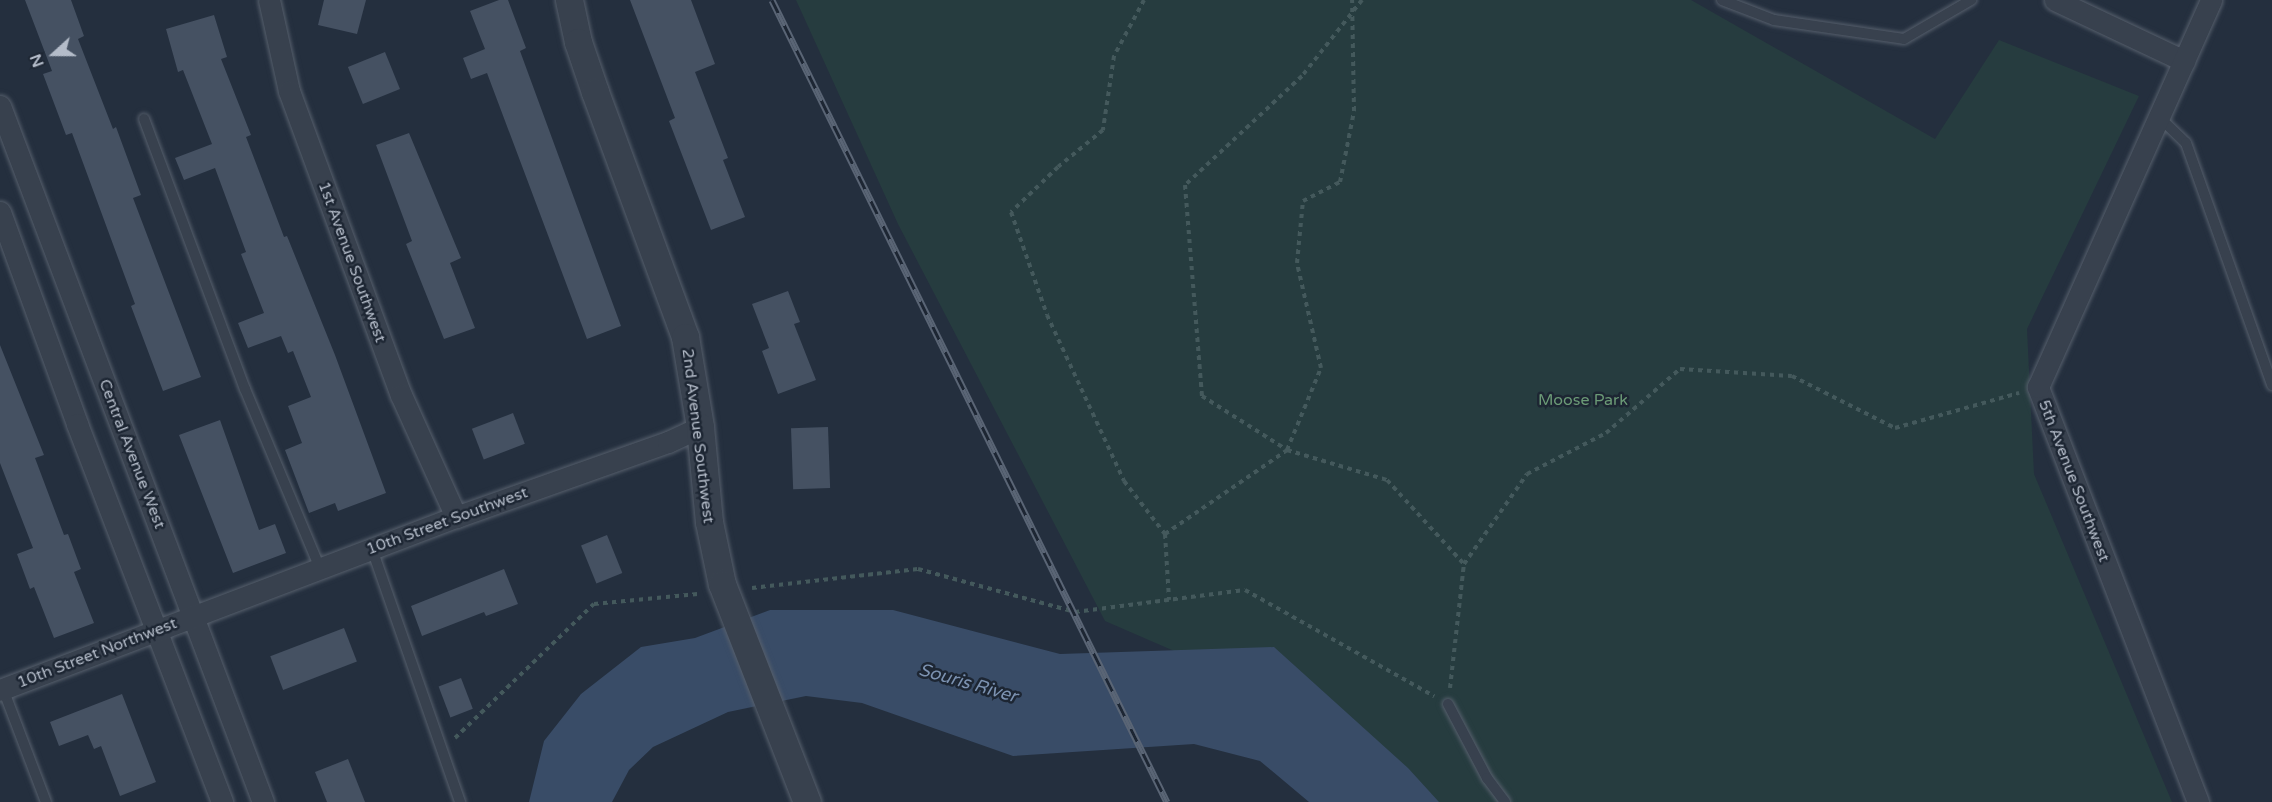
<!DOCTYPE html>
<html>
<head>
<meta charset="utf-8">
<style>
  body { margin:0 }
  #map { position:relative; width:2272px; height:802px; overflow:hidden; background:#242f3e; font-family:"Varela Round",sans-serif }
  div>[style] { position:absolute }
  .green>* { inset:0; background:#263c3f }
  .water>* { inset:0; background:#394c67 }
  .building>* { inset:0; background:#455162; transform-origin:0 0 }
  .path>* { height:4px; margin-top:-2px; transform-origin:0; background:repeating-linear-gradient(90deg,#44595c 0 4.5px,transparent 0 9px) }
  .roads { filter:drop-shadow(0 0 2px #565f6c) drop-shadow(0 0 2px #565f6c) }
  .service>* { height:10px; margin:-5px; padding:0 5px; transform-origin:5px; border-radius:5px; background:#38414e }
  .minor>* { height:21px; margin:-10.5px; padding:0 10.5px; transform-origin:10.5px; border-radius:10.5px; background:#38414e }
  .tertiary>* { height:27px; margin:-13.5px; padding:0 13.5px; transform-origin:13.5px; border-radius:13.5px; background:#38414e }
  .rail>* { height:7px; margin-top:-3.5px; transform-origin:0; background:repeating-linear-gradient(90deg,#1d2633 0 14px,#5a6575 0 28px); box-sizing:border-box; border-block:2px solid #5a6575 }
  span { translate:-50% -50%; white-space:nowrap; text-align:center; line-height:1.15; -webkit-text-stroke:5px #1d2633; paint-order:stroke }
  .street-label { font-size:16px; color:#b4bcc9 }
  .park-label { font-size:16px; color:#6b9a76 }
  .water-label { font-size:18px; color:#7c92b1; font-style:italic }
  .north { position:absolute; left:24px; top:24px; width:60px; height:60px; -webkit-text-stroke:4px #1d2633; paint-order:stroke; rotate:249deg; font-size:16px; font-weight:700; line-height:24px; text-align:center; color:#b4bcc9 }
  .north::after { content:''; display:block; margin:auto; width:21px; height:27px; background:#b4bcc9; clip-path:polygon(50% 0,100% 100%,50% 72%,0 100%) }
</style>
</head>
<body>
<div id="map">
  <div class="green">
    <i style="clip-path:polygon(796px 0,1691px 0,1935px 139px,1999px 40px,2139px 96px,2027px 329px,2034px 474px,2172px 802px,1435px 802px,1354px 729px,1105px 621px,898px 224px)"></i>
  </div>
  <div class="water">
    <i style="clip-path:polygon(770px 610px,893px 610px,1060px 654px,1274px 647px,1408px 768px,1439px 802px,1309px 802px,1260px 761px,1194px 744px,1013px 756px,862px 703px,806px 696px,728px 712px,653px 747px,629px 770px,612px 802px,529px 802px,544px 741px,581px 694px,641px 647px,695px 638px)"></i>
  </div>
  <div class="building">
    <i style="clip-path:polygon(25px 0,71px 0,84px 36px,78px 39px,113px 129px,116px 127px,141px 195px,133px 198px,201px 377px,163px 391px,131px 306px,135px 304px,72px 133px,66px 135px,43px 74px,52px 71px)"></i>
    <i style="clip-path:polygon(324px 0,366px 0,357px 34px,318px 25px)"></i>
    <i style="clip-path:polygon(499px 0,508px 0,526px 48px,520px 51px,621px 326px,587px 339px,487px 73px,471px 79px,463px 58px,485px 49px,470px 11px)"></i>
    <i style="clip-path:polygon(630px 0,691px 0,715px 64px,695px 72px,728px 158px,723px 160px,745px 217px,711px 230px,669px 121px,675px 118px)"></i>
    <i style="clip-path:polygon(214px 15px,227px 57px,221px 59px,251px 135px,246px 137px,284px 237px,287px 236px,335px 355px,386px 493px,338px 511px,335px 503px,309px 513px,285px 450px,302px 443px,288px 406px,311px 397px,293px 351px,288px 353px,281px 336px,248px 348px,238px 323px,264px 313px,241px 254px,246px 252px,215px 168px,184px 180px,175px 158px,212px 144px,183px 70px,178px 72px,166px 29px)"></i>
    <i style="left:385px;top:52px;width:40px;height:40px;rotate:68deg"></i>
    <i style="clip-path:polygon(409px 133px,461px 258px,450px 263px,475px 328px,444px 339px,406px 244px,412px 241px,376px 145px)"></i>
    <i style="clip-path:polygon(788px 291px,800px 322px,794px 324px,816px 380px,778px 394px,762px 351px,769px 348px,752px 304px)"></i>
    <i style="clip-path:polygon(0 345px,44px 455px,35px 458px,64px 535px,68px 534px,81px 569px,74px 572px,94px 623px,54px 638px,34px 587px,30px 589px,17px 554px,33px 548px,0 463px)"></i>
    <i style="left:513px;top:413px;width:33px;height:44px;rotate:69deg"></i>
    <i style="clip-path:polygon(220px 420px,259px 530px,275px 524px,286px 553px,233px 573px,179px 435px)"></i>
    <i style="left:828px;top:427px;width:61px;height:37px;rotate:88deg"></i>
    <i style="left:607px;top:535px;width:41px;height:28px;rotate:68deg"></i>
    <i style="clip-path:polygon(504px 569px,518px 604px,486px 616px,484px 612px,422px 636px,411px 606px)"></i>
    <i style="left:344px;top:628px;width:36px;height:79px;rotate:69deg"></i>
    <i style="left:461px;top:678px;width:33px;height:24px;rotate:69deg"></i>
    <i style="clip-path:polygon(122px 694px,156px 782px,120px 796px,101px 746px,94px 749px,88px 735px,59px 746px,50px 722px)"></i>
    <i style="clip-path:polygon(348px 759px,365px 802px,327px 802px,315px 772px)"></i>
  </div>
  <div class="path">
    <i style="left:1144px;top:0;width:64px;rotate:118.2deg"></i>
    <i style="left:1114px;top:56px;width:75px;rotate:98.5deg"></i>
    <i style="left:1103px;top:130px;width:58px;rotate:140.6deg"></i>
    <i style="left:1058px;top:167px;width:65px;rotate:136.2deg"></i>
    <i style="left:1011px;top:212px;width:109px;rotate:70.7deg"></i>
    <i style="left:1047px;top:315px;width:183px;rotate:65.1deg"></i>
    <i style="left:1124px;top:481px;width:67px;rotate:52.3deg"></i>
    <i style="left:1165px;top:534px;width:148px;rotate:-34.5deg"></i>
    <i style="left:1287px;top:450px;width:89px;rotate:-67.5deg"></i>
    <i style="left:1321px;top:368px;width:108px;rotate:-102.9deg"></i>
    <i style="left:1297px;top:263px;width:62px;rotate:-84.5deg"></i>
    <i style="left:1303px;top:201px;width:42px;rotate:-27.2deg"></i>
    <i style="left:1340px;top:182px;width:72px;rotate:-78.8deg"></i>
    <i style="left:1354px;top:111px;width:111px;rotate:-91deg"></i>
    <i style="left:1362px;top:0;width:97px;rotate:128.3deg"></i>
    <i style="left:1302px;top:76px;width:160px;rotate:137deg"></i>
    <i style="left:1185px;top:185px;width:212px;rotate:85.4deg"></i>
    <i style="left:1202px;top:396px;width:101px;rotate:32.4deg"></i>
    <i style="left:1287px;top:450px;width:104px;rotate:16.7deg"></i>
    <i style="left:1387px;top:480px;width:114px;rotate:47.5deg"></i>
    <i style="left:1464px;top:564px;width:110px;rotate:-55deg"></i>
    <i style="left:1527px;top:474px;width:89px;rotate:-27.4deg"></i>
    <i style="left:1606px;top:433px;width:98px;rotate:-40.9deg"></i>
    <i style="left:1680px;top:369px;width:112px;rotate:3.6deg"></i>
    <i style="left:1792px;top:376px;width:115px;rotate:26.8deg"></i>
    <i style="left:1895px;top:428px;width:129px;rotate:-15.8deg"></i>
    <i style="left:1165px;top:534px;width:66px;rotate:86.5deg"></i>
    <i style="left:752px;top:588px;width:167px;rotate:-6.5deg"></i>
    <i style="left:918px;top:569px;width:163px;rotate:15.3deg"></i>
    <i style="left:1075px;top:612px;width:171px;rotate:-7.4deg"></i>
    <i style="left:1245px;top:590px;width:217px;rotate:29.3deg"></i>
    <i style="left:1450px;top:688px;width:125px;rotate:-83.6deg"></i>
    <i style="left:455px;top:738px;width:193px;rotate:-44deg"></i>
    <i style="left:594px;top:604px;width:104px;rotate:-5.5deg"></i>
  </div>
  <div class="roads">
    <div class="service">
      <i style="left:1722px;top:0;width:56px;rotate:21deg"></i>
      <i style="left:1774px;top:20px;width:131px;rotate:8.3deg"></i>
      <i style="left:1904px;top:39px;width:78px;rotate:-30.2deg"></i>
      <i style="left:2159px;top:117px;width:37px;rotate:44deg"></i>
      <i style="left:2186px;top:143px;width:257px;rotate:70.4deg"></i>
      <i style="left:144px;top:119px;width:288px;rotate:69.5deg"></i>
      <i style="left:245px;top:389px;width:194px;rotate:67.3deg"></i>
      <i style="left:372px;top:549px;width:268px;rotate:70.8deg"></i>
      <i style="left:3px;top:689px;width:121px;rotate:69.2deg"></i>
      <i style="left:1448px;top:704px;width:84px;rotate:62.2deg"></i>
      <i style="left:1487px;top:778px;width:30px;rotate:53deg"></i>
    </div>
    <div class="minor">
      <i style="left:269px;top:0;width:93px;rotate:77.6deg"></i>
      <i style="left:289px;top:91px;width:324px;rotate:69.8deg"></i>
      <i style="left:401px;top:395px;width:134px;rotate:65.7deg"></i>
      <i style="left:2055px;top:0;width:143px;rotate:25.3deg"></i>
      <i style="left:0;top:106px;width:744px;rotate:69.3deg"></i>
      <i style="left:0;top:212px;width:226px;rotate:70deg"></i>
      <i style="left:77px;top:424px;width:405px;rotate:69deg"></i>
      <i style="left:0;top:690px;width:488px;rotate:-20.8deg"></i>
      <i style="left:456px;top:517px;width:225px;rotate:-19.5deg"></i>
      <i style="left:668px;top:442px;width:35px;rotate:-25deg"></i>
      <i style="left:2198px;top:802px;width:445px;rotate:-111.1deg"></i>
      <i style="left:2038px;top:387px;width:424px;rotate:-65.9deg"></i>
    </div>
    <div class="tertiary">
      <i style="left:569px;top:0;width:43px;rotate:77.9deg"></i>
      <i style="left:578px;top:42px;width:53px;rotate:71.2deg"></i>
      <i style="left:595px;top:92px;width:261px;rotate:69.8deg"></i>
      <i style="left:685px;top:337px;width:91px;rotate:80.5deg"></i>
      <i style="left:700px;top:427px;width:95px;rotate:84.6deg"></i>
      <i style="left:709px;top:522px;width:63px;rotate:78.2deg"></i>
      <i style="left:722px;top:584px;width:234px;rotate:68.7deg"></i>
    </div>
  </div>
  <div class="rail">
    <i style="left:772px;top:0;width:894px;rotate:63.78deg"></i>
  </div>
  <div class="street-label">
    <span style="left:352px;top:262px;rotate:70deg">1st Avenue Southwest</span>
    <span style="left:698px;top:436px;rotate:83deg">2nd Avenue Southwest</span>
    <span style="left:132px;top:454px;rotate:69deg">Central Avenue West</span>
    <span style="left:2074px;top:481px;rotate:69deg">5th Avenue Southwest</span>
    <span style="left:447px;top:521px;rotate:-20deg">10th Street Southwest</span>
    <span style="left:97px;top:653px;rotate:-21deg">10th Street Northwest</span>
  </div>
  <div class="park-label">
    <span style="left:1583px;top:400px">Moose Park</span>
  </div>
  <div class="water-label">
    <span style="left:968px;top:683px;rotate:16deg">Souris River</span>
  </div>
  <div class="north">N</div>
</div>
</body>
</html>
